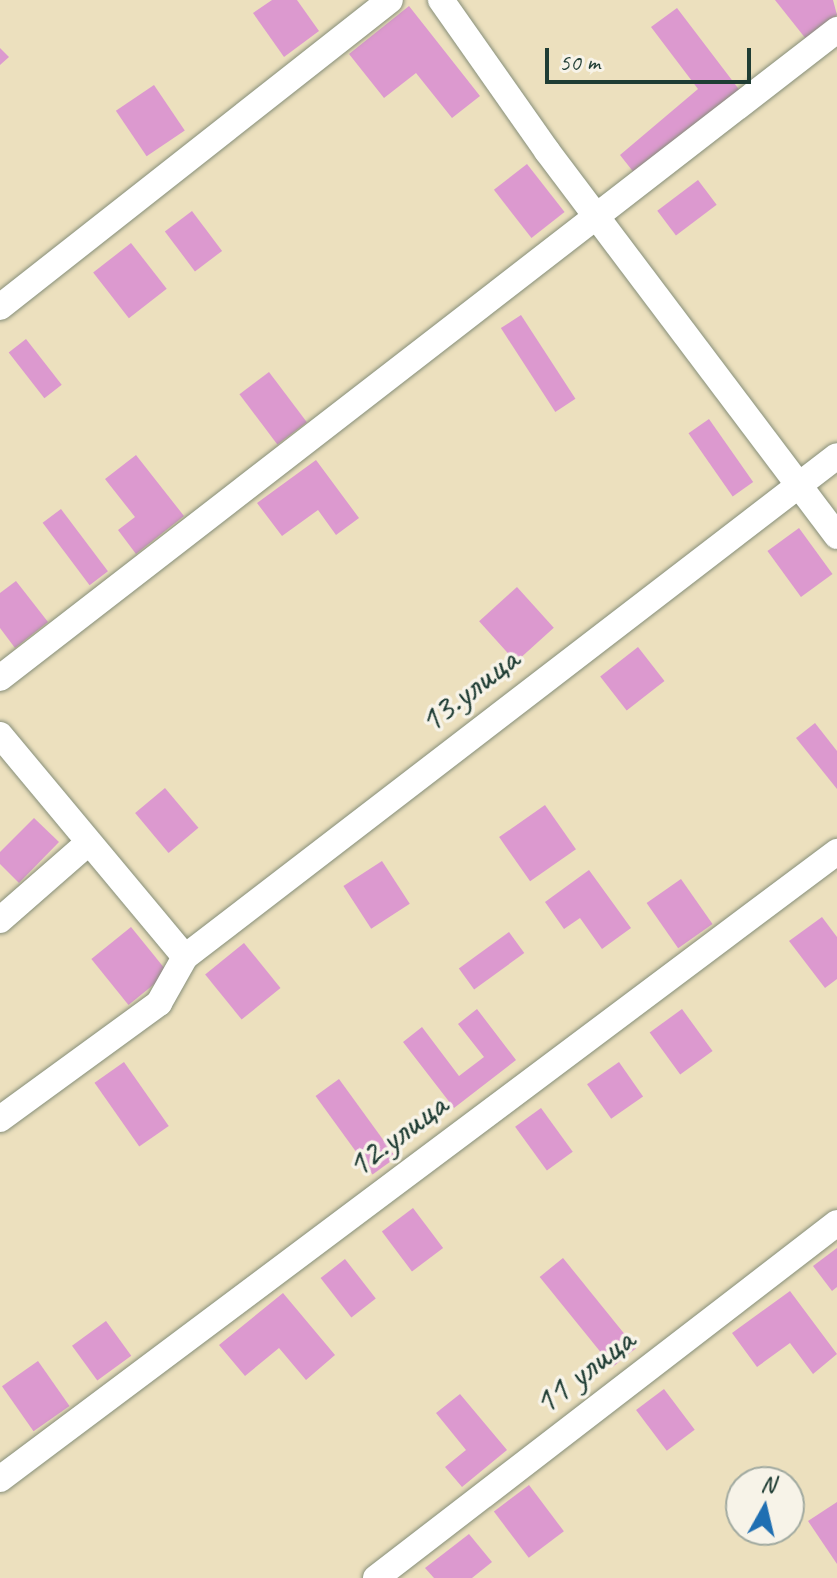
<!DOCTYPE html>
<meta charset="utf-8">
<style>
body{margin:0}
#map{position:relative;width:837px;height:1578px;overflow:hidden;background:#ece0be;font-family:Caveat,sans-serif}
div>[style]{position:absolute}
.building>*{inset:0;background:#dc99cf;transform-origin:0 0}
.roads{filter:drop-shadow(0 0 2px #868e79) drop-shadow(0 0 2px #868e79)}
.street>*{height:26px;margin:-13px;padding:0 13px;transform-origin:13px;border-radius:13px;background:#fff}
span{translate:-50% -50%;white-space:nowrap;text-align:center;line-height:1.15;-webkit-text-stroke:7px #f7f3e8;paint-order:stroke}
.street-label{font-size:38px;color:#1f3d34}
.north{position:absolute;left:725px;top:1466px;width:80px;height:80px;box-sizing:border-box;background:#f7f3e8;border:2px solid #a1aaa0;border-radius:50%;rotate:8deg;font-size:22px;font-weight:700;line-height:32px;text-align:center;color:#1f3d34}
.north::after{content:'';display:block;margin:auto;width:28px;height:36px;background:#1f6fb2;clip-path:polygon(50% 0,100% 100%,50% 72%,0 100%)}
.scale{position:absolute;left:545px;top:48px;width:206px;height:36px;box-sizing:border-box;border:4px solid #1f3d34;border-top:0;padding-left:10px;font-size:24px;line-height:28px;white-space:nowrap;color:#1f3d34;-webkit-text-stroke:6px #f7f3e8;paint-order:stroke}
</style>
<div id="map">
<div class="building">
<i style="clip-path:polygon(272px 0,297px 0,319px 31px,284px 57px,253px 13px)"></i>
<i style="clip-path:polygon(775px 0,833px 0,837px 15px,806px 39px)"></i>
<i style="clip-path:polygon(409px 6px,480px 96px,452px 118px,416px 73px,384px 98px,349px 54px)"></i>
<i style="clip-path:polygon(677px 8px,741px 92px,635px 174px,620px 155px,698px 89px,651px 27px)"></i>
<i style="clip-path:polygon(0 48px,9px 57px,0 65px)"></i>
<i style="left:154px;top:85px;width:55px;height:46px;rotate:56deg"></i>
<i style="left:527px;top:164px;width:61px;height:42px;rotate:52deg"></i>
<i style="left:698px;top:180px;width:31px;height:51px;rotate:53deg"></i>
<i style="left:192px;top:211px;width:50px;height:34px;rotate:53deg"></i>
<i style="left:131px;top:243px;width:58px;height:48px;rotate:52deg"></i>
<i style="left:521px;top:315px;width:100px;height:24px;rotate:57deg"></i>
<i style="left:26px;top:339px;width:58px;height:22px;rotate:52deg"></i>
<i style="left:269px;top:372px;width:63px;height:37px;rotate:53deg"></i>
<i style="left:709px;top:419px;width:77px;height:25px;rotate:55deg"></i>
<i style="clip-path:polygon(136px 455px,184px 516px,136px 554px,118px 530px,135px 517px,105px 479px)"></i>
<i style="clip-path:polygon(316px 460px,359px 518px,336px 535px,318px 510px,282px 536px,257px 503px)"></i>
<i style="left:61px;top:509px;width:78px;height:23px;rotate:53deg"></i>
<i style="left:799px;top:528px;width:57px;height:39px;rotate:54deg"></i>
<i style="clip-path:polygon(16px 581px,48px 622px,15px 648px,0 628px,0 593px)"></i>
<i style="left:517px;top:587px;width:55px;height:51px;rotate:48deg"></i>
<i style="left:638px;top:647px;width:43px;height:48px;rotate:52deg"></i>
<i style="clip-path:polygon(815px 723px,837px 751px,837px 789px,796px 738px)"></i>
<i style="left:165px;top:788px;width:52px;height:39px;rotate:50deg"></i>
<i style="left:545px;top:805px;width:54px;height:56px;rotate:55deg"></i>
<i style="clip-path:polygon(34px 818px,59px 842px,19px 883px,0 864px,0 852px)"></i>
<i style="left:382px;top:861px;width:51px;height:46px;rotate:57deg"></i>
<i style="clip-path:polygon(589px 870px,631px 928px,602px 949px,580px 918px,564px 929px,545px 902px)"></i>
<i style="left:681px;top:879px;width:55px;height:42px;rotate:55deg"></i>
<i style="clip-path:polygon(822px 917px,837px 937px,837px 979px,825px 988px,789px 941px)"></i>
<i style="left:131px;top:927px;width:59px;height:51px;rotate:51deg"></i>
<i style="left:509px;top:932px;width:26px;height:62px;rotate:54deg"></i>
<i style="left:244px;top:943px;width:58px;height:50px;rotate:51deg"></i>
<i style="clip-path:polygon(477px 1009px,516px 1060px,454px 1108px,403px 1042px,422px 1027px,459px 1076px,484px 1057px,458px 1024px)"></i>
<i style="left:682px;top:1009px;width:52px;height:40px;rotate:54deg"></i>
<i style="left:124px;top:1062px;width:78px;height:36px;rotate:55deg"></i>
<i style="left:619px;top:1062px;width:42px;height:39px;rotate:55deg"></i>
<i style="left:339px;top:1079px;width:97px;height:29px;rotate:54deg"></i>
<i style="left:541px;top:1108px;width:54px;height:32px;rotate:54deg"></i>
<i style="left:413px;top:1208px;width:50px;height:39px;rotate:53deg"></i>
<i style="clip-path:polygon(837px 1248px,837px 1287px,832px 1291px,813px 1266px)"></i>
<i style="left:563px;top:1258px;width:116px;height:30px;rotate:51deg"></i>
<i style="left:345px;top:1259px;width:50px;height:31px;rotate:52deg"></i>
<i style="clip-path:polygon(790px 1291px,837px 1354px,813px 1374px,790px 1343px,757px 1367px,732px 1333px)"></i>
<i style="clip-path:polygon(283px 1293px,335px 1355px,306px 1380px,279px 1348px,245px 1376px,219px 1345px)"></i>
<i style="left:106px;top:1321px;width:43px;height:42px;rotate:54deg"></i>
<i style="left:38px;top:1361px;width:55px;height:44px;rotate:55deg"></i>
<i style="left:664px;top:1389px;width:51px;height:35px;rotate:53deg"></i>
<i style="clip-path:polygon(460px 1394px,507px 1450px,462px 1487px,445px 1467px,466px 1450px,436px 1413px)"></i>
<i style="left:529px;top:1485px;width:58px;height:44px;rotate:53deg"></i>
<i style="clip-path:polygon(837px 1502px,837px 1564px,808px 1521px)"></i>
<i style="clip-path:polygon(469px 1534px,492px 1562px,472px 1578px,434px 1578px,425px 1568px)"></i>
</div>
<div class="roads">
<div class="street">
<i style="left:441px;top:0;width:184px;rotate:54.9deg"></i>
<i style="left:547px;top:151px;width:482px;rotate:53deg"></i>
<i style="left:0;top:307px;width:496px;rotate:-38.2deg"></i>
<i style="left:0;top:678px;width:1059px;rotate:-37.75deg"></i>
<i style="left:0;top:735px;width:289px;rotate:50.2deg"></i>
<i style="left:0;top:920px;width:117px;rotate:-41.2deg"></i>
<i style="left:0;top:1119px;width:197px;rotate:-36.1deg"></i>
<i style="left:159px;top:1003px;width:53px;rotate:-60.5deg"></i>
<i style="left:185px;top:957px;width:822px;rotate:-37.54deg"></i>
<i style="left:0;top:1479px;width:1046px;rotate:-36.84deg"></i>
<i style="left:376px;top:1578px;width:582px;rotate:-37.6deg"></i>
</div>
</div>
<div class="street-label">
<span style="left:468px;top:690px;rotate:-38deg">13.улица</span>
<span style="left:396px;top:1135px;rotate:-37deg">12.улица</span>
<span style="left:583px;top:1371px;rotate:-38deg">11 улица</span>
</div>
<div class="north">N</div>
<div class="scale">50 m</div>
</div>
